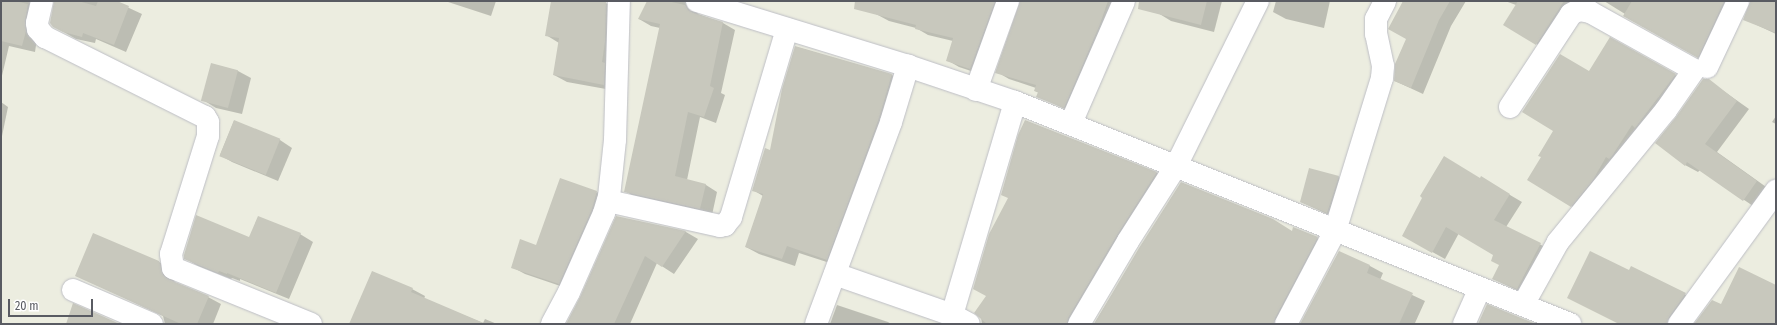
<!DOCTYPE html>
<style>
body{margin:0}
#map{position:relative;width:1777px;height:325px;overflow:hidden;background:#ecede0;font-family:"Fira Sans Condensed",sans-serif}
div>[style]{position:absolute}
.shadow>*{inset:0;background:#0003}
.building>*{inset:0;background:#c8c8bd;transform-origin:0 0}
.roads{filter:drop-shadow(0 0 1px #bdbec5) drop-shadow(0 0 1px #bdbec5)}
.street>*{height:22px;margin:-11px;padding:0 11px;transform-origin:11px;border-radius:11px;background:#fff}
.secondary>*{height:22px;margin:-11px;padding:0 11px;transform-origin:11px;border-radius:11px;background:#fff}
span{translate:-50% -50%;white-space:nowrap;text-align:center;line-height:1.15;-webkit-text-stroke:3px #fff;paint-order:stroke}
.frame{position:absolute;inset:0;border:2px solid #595b62;pointer-events:none}
.scale{position:absolute;left:8px;top:299px;width:85px;height:18px;box-sizing:border-box;border:2px solid #595b62;border-top:0;padding-left:5px;font-size:12px;line-height:14px;white-space:nowrap;color:#595b62;-webkit-text-stroke:3px #fff;paint-order:stroke}
</style>
<div id="map">
<div class="shadow">
<i style="clip-path:polygon(1px 1px,45px 1px,42px 6px,35px 52px,9px 46px,1px 80px)"></i>
<i style="clip-path:polygon(55px 1px,114px 1px,142px 14px,126px 52px,96px 39px,95px 43px,76px 39px,53px 26px)"></i>
<i style="clip-path:polygon(445px 1px,496px 1px,491px 16px)"></i>
<i style="clip-path:polygon(552px 1px,601px 1px,619px 9px,617px 91px,567px 82px,554px 75px,559px 43px,546px 35px)"></i>
<i style="clip-path:polygon(648px 1px,699px 1px,697px 12px,698px 14px,723px 23px,735px 30px,721px 93px,725px 95px,716px 123px,700px 117px,687px 180px,706px 185px,717px 192px,712px 215px,637px 198px,625px 191px,660px 28px,651px 26px,639px 19px)"></i>
<i style="clip-path:polygon(880px 1px,1010px 1px,983px 75px,959px 67px,947px 60px,953px 41px,928px 35px,916px 28px,889px 21px,876px 14px)"></i>
<i style="clip-path:polygon(1021px 1px,1127px 1px,1076px 114px,1037px 96px,1039px 93px,1035px 91px,1036px 88px,1009px 79px,997px 72px)"></i>
<i style="clip-path:polygon(1161px 1px,1222px 1px,1214px 32px,1171px 21px,1158px 13px)"></i>
<i style="clip-path:polygon(1276px 1px,1330px 1px,1324px 28px,1286px 19px,1273px 12px)"></i>
<i style="clip-path:polygon(1423px 1px,1466px 1px,1451px 26px,1423px 94px,1395px 81px)"></i>
<i style="clip-path:polygon(1505px 1px,1580px 1px,1548px 51px,1537px 44px,1516px 5px)"></i>
<i style="clip-path:polygon(1604px 1px,1740px 1px,1710px 64px,1624px 16px,1625px 14px)"></i>
<i style="clip-path:polygon(1751px 1px,1776px 1px,1776px 34px,1744px 19px)"></i>
<i style="clip-path:polygon(1610px 39px,1688px 82px,1584px 213px,1571px 206px,1590px 72px)"></i>
<i style="clip-path:polygon(796px 47px,892px 75px,905px 83px,839px 266px,799px 253px,795px 266px,759px 254px,746px 247px,763px 196px,753px 190px,771px 151px)"></i>
<i style="clip-path:polygon(212px 64px,238px 71px,251px 78px,242px 114px,216px 108px,203px 100px)"></i>
<i style="clip-path:polygon(1708px 80px,1749px 109px,1717px 152px,1769px 189px,1756px 208px,1700px 170px,1698px 172px,1685px 165px)"></i>
<i style="clip-path:polygon(1px 102px,8px 107px,1px 141px)"></i>
<i style="clip-path:polygon(1776px 116px,1776px 124px,1772px 122px)"></i>
<i style="clip-path:polygon(234px 121px,280px 140px,292px 148px,278px 181px,232px 162px,220px 155px)"></i>
<i style="clip-path:polygon(1026px 121px,1157px 173px,1169px 180px,1081px 324px,982px 324px,981px 317px,987px 296px)"></i>
<i style="clip-path:polygon(1338px 177px,1351px 184px,1340px 220px,1301px 202px)"></i>
<i style="clip-path:polygon(1481px 178px,1522px 202px,1506px 227px,1553px 251px,1530px 296px,1493px 279px,1500px 265px,1495px 255px,1459px 233px,1445px 259px,1416px 243px)"></i>
<i style="clip-path:polygon(1181px 183px,1293px 232px,1317px 238px,1330px 245px,1288px 324px,1094px 324px)"></i>
<i style="clip-path:polygon(597px 192px,609px 199px,572px 290px,525px 274px,512px 267px)"></i>
<i style="clip-path:polygon(617px 217px,686px 232px,698px 239px,674px 274px,657px 263px,630px 324px,567px 324px,581px 298px)"></i>
<i style="clip-path:polygon(300px 234px,313px 242px,289px 299px,240px 279px,240px 281px,232px 278px,231px 279px,198px 266px,185px 258px,250px 238px)"></i>
<i style="clip-path:polygon(1339px 252px,1370px 266px,1383px 273px,1380px 280px,1425px 301px,1415px 323px,1417px 324px,1301px 324px)"></i>
<i style="clip-path:polygon(159px 262px,172px 269px,175px 284px,208px 297px,221px 304px,213px 324px,165px 324px,163px 316px,76px 275px)"></i>
<i style="clip-path:polygon(1631px 267px,1698px 301px,1683px 324px,1620px 324px)"></i>
<i style="clip-path:polygon(412px 289px,425px 296px,424px 299px,483px 323px,485px 319px,497px 324px,350px 324px)"></i>
<i style="clip-path:polygon(837px 305px,888px 322px,891px 324px,830px 324px)"></i>
</div>
<div class="building">
<i style="clip-path:polygon(1px 1px,15px 1px,28px 4px,25px 21px,26px 31px,22px 46px,1px 41px)"></i>
<i style="clip-path:polygon(54px 1px,78px 1px,96px 6px,98px 1px,117px 1px,129px 6px,114px 45px,83px 33px,82px 37px,63px 32px,53px 27px,50px 23px)"></i>
<i style="clip-path:polygon(551px 1px,606px 1px,605px 42px,602px 62px,605px 63px,604px 85px,553px 75px,559px 38px,545px 36px)"></i>
<i style="clip-path:polygon(647px 1px,667px 1px,685px 5px,688px 10px,693px 13px,723px 22px,710px 86px,714px 88px,704px 117px,688px 112px,675px 176px,706px 184px,700px 209px,624px 192px,660px 24px,638px 19px)"></i>
<i style="clip-path:polygon(855px 1px,995px 1px,970px 69px,946px 61px,953px 38px,915px 29px,916px 25px,854px 9px)"></i>
<i style="clip-path:polygon(1020px 1px,1108px 1px,1100px 24px,1064px 108px,1036px 97px,1038px 92px,1034px 91px,1036px 85px,995px 73px)"></i>
<i style="clip-path:polygon(1139px 1px,1207px 1px,1201px 25px,1138px 9px)"></i>
<i style="clip-path:polygon(1403px 1px,1450px 1px,1439px 20px,1411px 88px,1394px 81px,1395px 64px,1406px 39px,1388px 29px)"></i>
<i style="clip-path:polygon(1518px 1px,1564px 1px,1536px 45px,1503px 25px)"></i>
<i style="clip-path:polygon(1632px 1px,1724px 1px,1698px 58px,1623px 16px)"></i>
<i style="clip-path:polygon(1750px 1px,1776px 1px,1776px 33px,1743px 20px)"></i>
<i style="clip-path:polygon(1610px 37px,1676px 74px,1635px 128px,1632px 125px,1612px 156px,1609px 159px,1606px 157px,1593px 180px,1571px 207px,1527px 180px,1541px 157px,1538px 156px,1553px 131px,1522px 112px,1560px 54px,1589px 71px)"></i>
<i style="clip-path:polygon(795px 46px,892px 74px,879px 118px,827px 260px,787px 246px,782px 259px,745px 247px,763px 194px,752px 191px,765px 148px,770px 150px,782px 89px)"></i>
<i style="left:211px;top:63px;width:28px;height:39px;rotate:15deg"></i>
<i style="clip-path:polygon(1703px 79px,1709px 79px,1737px 101px,1705px 144px,1757px 181px,1743px 201px,1687px 162px,1685px 166px,1655px 143px,1676px 117px)"></i>
<i style="left:234px;top:120px;width:50px;height:39px;rotate:22deg"></i>
<i style="clip-path:polygon(1025px 120px,1157px 172px,1117px 235px,1068px 318px,1067px 324px,987px 324px,974px 313px,986px 296px,973px 289px,989px 234px,1008px 198px,1001px 195px,1018px 135px)"></i>
<i style="clip-path:polygon(1444px 156px,1480px 178px,1481px 176px,1510px 194px,1494px 220px,1541px 243px,1517px 289px,1492px 279px,1499px 265px,1491px 261px,1493px 255px,1446px 227px,1432px 253px,1402px 236px,1422px 198px,1420px 196px)"></i>
<i style="clip-path:polygon(1309px 168px,1339px 176px,1327px 213px,1300px 202px)"></i>
<i style="clip-path:polygon(560px 178px,597px 191px,592px 209px,559px 284px,511px 268px,520px 239px,536px 245px)"></i>
<i style="clip-path:polygon(1181px 182px,1273px 219px,1292px 231px,1293px 227px,1318px 237px,1275px 318px,1274px 324px,1094px 324px,1139px 248px)"></i>
<i style="clip-path:polygon(196px 215px,249px 237px,258px 216px,301px 233px,276px 293px,227px 273px,227px 274px,219px 271px,218px 273px,184px 259px,184px 255px)"></i>
<i style="clip-path:polygon(616px 216px,686px 231px,662px 267px,645px 256px,614px 324px,566px 324px,580px 297px)"></i>
<i style="clip-path:polygon(93px 233px,159px 261px,163px 275px,168px 279px,209px 296px,197px 324px,181px 324px,75px 276px)"></i>
<i style="clip-path:polygon(1339px 251px,1370px 265px,1367px 273px,1413px 293px,1399px 324px,1300px 324px)"></i>
<i style="clip-path:polygon(1590px 251px,1629px 270px,1631px 266px,1686px 293px,1669px 317px,1667px 324px,1619px 324px,1567px 298px)"></i>
<i style="clip-path:polygon(1739px 267px,1776px 285px,1776px 324px,1694px 324px,1712px 300px,1721px 304px)"></i>
<i style="clip-path:polygon(372px 271px,413px 288px,411px 292px,486px 324px,349px 324px)"></i>
<i style="clip-path:polygon(73px 303px,120px 324px,66px 324px)"></i>
<i style="clip-path:polygon(1487px 304px,1536px 324px,1478px 324px)"></i>
</div>
<div class="roads">
<div class="street">
<i style="left:42px;top:1px;width:23px;rotate:103deg"></i>
<i style="left:37px;top:23px;width:6px;rotate:81deg"></i>
<i style="left:38px;top:29px;width:11px;rotate:49deg"></i>
<i style="left:45px;top:37px;width:179px;rotate:26.6deg"></i>
<i style="left:205px;top:117px;width:6px;rotate:59deg"></i>
<i style="left:208px;top:122px;width:14px;rotate:90deg"></i>
<i style="left:208px;top:136px;width:124px;rotate:107.4deg"></i>
<i style="left:171px;top:254px;width:14px;rotate:82deg"></i>
<i style="left:173px;top:268px;width:149px;rotate:22.1deg"></i>
<i style="left:1707px;top:67px;width:73px;rotate:-64.8deg"></i>
<i style="left:976px;top:90px;width:95px;rotate:-70.2deg"></i>
<i style="left:1510px;top:107px;width:111px;rotate:-56.7deg"></i>
<i style="left:1571px;top:14px;width:9px;rotate:-27deg"></i>
<i style="left:1579px;top:10px;width:11px;rotate:10deg"></i>
<i style="left:1590px;top:12px;width:119px;rotate:29.1deg"></i>
<i style="left:1694px;top:70px;width:49px;rotate:125deg"></i>
<i style="left:1666px;top:110px;width:171px;rotate:129.3deg"></i>
<i style="left:1558px;top:242px;width:72px;rotate:119.1deg"></i>
<i style="left:1071px;top:123px;width:133px;rotate:-66.5deg"></i>
<i style="left:608px;top:201px;width:115px;rotate:12.6deg"></i>
<i style="left:720px;top:226px;width:5px;rotate:-11deg"></i>
<i style="left:725px;top:225px;width:10px;rotate:-53deg"></i>
<i style="left:731px;top:217px;width:196px;rotate:-73.4deg"></i>
<i style="left:835px;top:274px;width:124px;rotate:19.3deg"></i>
<i style="left:952px;top:315px;width:19px;rotate:28deg"></i>
<i style="left:73px;top:290px;width:86px;rotate:23.3deg"></i>
<i style="left:952px;top:315px;width:222px;rotate:-73.5deg"></i>
<i style="left:552px;top:324px;width:36px;rotate:-62deg"></i>
<i style="left:569px;top:292px;width:86px;rotate:-66.1deg"></i>
<i style="left:604px;top:213px;width:17px;rotate:-73deg"></i>
<i style="left:609px;top:197px;width:57px;rotate:-84deg"></i>
<i style="left:615px;top:140px;width:139px;rotate:-88.4deg"></i>
<i style="left:816px;top:324px;width:215px;rotate:-69.6deg"></i>
<i style="left:891px;top:122px;width:59px;rotate:-73.1deg"></i>
<i style="left:1079px;top:324px;width:96px;rotate:-59.4deg"></i>
<i style="left:1128px;top:241px;width:89px;rotate:-57.4deg"></i>
<i style="left:1176px;top:166px;width:184px;rotate:-63.6deg"></i>
<i style="left:1286px;top:324px;width:105px;rotate:-62.2deg"></i>
<i style="left:1335px;top:231px;width:160px;rotate:-72.9deg"></i>
<i style="left:1382px;top:78px;width:12px;rotate:-85deg"></i>
<i style="left:1383px;top:66px;width:33px;rotate:-102deg"></i>
<i style="left:1376px;top:34px;width:15px;rotate:-90deg"></i>
<i style="left:1376px;top:19px;width:20px;rotate:-63deg"></i>
<i style="left:1464px;top:324px;width:39px;rotate:-66deg"></i>
<i style="left:1679px;top:324px;width:165px;rotate:-53.9deg"></i>
</div>
<div class="secondary">
<i style="left:697px;top:1px;width:221px;rotate:17.1deg"></i>
<i style="left:908px;top:66px;width:113px;rotate:18.6deg"></i>
<i style="left:1015px;top:102px;width:598px;rotate:21.8deg"></i>
</div>
</div>
<div class="frame"></div>
<div class="scale">20 m</div>
</div>
